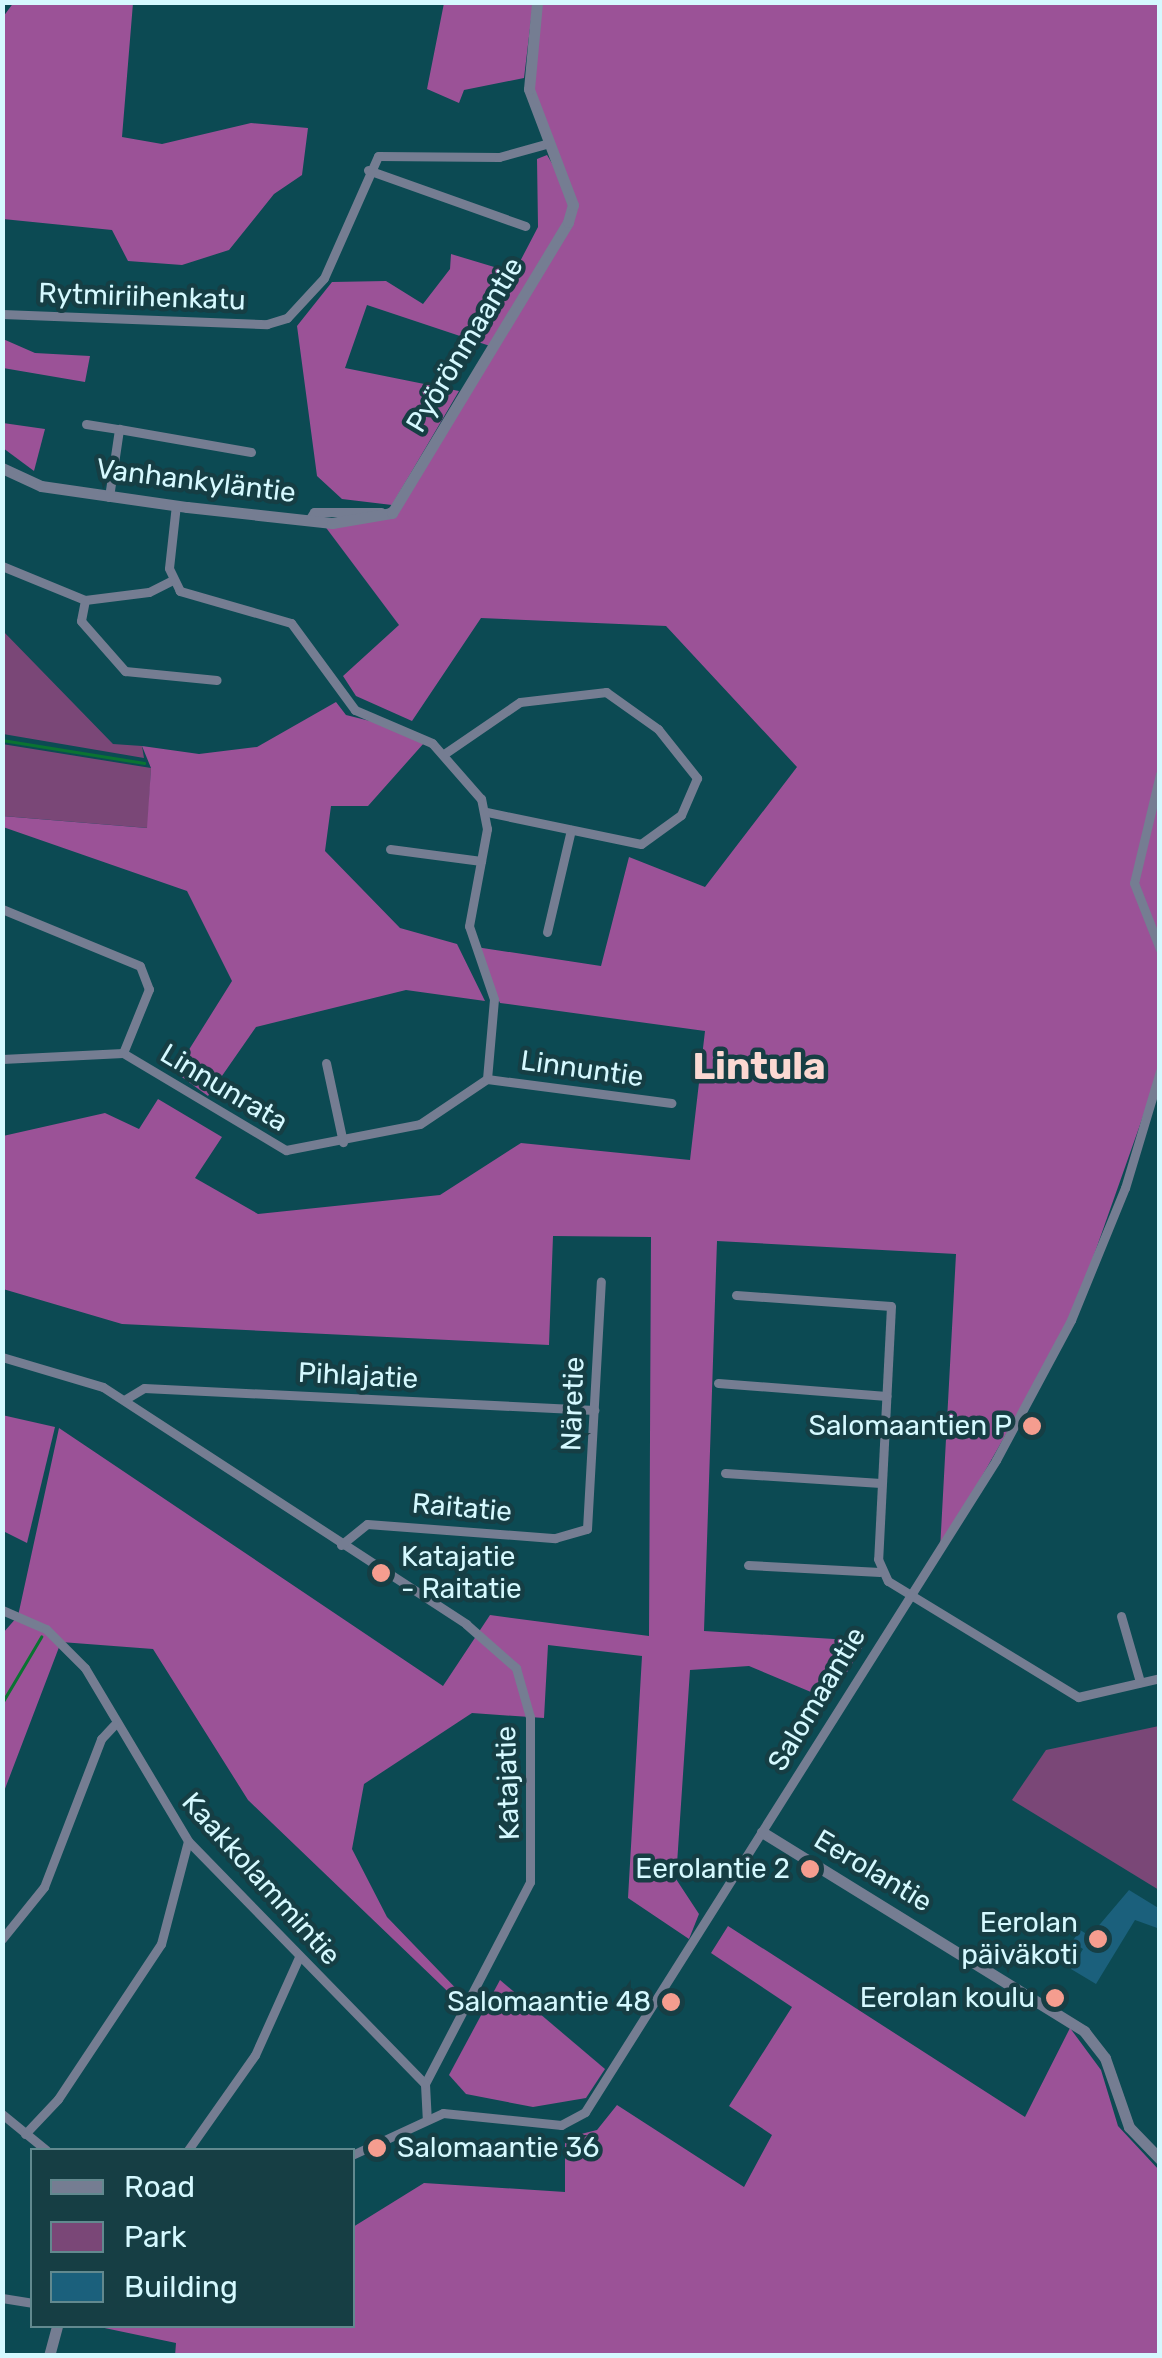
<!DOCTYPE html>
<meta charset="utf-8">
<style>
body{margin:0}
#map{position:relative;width:1162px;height:2358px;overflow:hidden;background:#0c4a53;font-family:Rubik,sans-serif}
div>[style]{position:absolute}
.green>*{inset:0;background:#7a4777}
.forest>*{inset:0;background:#9b5297}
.stream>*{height:2.5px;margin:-1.25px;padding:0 1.25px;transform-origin:1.25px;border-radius:1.25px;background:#0a7332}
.building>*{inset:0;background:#1b607c}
.minor>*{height:9px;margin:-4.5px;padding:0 4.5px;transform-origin:4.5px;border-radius:4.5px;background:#757d92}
.tertiary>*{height:11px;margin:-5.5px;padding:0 5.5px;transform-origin:5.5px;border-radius:5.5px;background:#757d92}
.dots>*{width:28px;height:28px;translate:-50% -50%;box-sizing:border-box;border:5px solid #163e44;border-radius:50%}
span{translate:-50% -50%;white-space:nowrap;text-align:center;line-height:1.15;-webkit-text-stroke:9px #163e44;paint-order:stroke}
.street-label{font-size:28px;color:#d5f9ff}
.poi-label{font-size:28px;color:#d5f9ff}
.right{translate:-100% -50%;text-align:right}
.left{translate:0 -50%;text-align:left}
.district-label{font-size:38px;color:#fbd8d2;font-weight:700}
.frame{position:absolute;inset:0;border:5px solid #d5f9ff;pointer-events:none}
.legend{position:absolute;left:30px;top:2148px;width:325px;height:180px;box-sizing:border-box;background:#163e44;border:2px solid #62898f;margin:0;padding:12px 18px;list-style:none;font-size:30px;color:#d5f9ff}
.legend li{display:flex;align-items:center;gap:20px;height:50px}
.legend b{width:50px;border:2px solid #62898f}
</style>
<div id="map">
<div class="green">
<i style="clip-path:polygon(2px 630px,113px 744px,142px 746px,144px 758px,3px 734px)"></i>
<i style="clip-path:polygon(2px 744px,151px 768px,148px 828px,3px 816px)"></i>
<i style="clip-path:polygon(1159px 1726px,1159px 1890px,1012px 1800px,1046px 1750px)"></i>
</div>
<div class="forest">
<i style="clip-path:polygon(14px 2px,133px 3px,122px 137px,162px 144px,251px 123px,308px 128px,302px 175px,274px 194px,229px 250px,182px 265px,128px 261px,112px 230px,3px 219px,3px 17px)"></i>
<i style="clip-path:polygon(444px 3px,533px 3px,524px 78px,464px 90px,459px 103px,427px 89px)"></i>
<i style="clip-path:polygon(537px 3px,1159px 3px,1159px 1071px,1071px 1320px,940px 1550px,956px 1254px,717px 1241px,704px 1631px,866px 1641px,830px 1700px,749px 1666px,690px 1670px,676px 1879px,699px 1914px,689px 1939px,628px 1898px,642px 1656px,548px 1645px,544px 1718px,472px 1713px,364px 1784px,352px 1849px,387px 1917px,470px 2003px,466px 2009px,248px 1800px,153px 1649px,61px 1642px,3px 1794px,3px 1633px,18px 1616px,59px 1428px,443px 1686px,490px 1615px,649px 1636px,651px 1237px,553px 1236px,549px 1345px,122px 1324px,3px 1289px,3px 1136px,105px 1113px,139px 1129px,158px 1099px,222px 1137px,195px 1178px,258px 1214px,440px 1195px,521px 1143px,690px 1160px,705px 1031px,500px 1003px,476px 947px,601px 966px,629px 857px,705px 887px,797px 767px,666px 626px,481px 618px,412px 721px,356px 696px,343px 676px,399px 625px,321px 521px,368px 521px,408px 496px,444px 420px,494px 354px,554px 238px,493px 347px,367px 305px,345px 368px,459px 391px,392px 505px,342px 499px,317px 476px,297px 326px,332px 282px,386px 281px,423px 304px,450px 269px,451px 254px,514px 273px,538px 227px,537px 159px,547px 155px,562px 180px,533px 112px,529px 59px)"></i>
<i style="clip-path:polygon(3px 339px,35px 353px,90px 356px,85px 382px,3px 368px)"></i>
<i style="clip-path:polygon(3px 423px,45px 429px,34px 471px,3px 448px)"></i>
<i style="clip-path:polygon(336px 702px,346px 715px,406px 730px,424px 743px,368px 806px,331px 806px,325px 851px,400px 928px,457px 944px,485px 1001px,406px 990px,256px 1027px,208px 1096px,175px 1072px,232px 981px,187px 891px,3px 827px,2px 816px,147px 828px,151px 768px,142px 746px,199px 754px,257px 747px)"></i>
<i style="clip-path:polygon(2px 1415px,55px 1427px,27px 1543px,3px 1531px)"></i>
<i style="clip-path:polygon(728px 1926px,1025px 2117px,1070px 2028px,1101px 2070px,1118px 2126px,1159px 2170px,1159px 2355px,175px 2356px,176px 2343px,95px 2326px,352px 2326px,353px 2227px,424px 2183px,565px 2192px,565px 2138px,597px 2130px,617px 2105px,744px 2187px,772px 2135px,729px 2106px,792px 2007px,711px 1953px)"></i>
<i style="clip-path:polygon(500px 1980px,605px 2069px,586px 2098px,533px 2107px,466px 2094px,449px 2075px)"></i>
</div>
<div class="stream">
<i style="left:2px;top:740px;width:144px;rotate:9.2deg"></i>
<i style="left:2px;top:1703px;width:77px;rotate:-59.4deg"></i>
</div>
<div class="building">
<i style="clip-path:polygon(1129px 1890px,1160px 1909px,1160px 1929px,1135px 1920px,1096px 1984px,1071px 1969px,1083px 1949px,1072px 1942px,1080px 1930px,1090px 1936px)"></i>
</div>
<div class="minor">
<i style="left:368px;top:170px;width:167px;rotate:19.6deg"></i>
<i style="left:2px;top:314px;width:265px;rotate:2.2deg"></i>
<i style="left:267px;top:324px;width:21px;rotate:-17deg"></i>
<i style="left:287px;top:318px;width:54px;rotate:-47.2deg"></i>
<i style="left:324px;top:278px;width:133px;rotate:-66.1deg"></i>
<i style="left:378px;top:156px;width:121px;rotate:0.5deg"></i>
<i style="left:499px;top:157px;width:49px;rotate:-15.5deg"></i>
<i style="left:86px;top:424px;width:33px;rotate:9deg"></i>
<i style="left:109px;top:497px;width:69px;rotate:-81.6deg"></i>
<i style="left:119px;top:429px;width:134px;rotate:9.9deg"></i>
<i style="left:309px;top:520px;width:9px;rotate:-58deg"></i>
<i style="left:314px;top:512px;width:67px"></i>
<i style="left:2px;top:566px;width:90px;rotate:22.3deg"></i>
<i style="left:85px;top:600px;width:64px;rotate:-7.1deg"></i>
<i style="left:149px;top:592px;width:25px;rotate:-27deg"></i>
<i style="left:85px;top:600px;width:21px;rotate:101deg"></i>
<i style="left:81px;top:621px;width:67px;rotate:48.7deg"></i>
<i style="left:125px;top:671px;width:92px;rotate:5.6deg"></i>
<i style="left:444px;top:754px;width:92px;rotate:-34.4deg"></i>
<i style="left:520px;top:702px;width:87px;rotate:-6.6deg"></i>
<i style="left:606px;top:692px;width:64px;rotate:35.4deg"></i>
<i style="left:658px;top:729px;width:63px;rotate:51.5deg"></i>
<i style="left:697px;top:778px;width:40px;rotate:113.4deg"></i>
<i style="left:681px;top:815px;width:49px;rotate:144.1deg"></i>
<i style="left:641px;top:844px;width:158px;rotate:-168.3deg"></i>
<i style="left:1160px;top:774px;width:112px;rotate:103.4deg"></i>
<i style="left:1134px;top:883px;width:71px;rotate:68.5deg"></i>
<i style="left:390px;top:849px;width:92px;rotate:7.5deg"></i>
<i style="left:2px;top:909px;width:149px;rotate:22.4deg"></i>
<i style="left:140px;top:966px;width:25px;rotate:69deg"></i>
<i style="left:149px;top:989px;width:69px;rotate:112.1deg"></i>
<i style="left:547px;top:932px;width:105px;rotate:-76.8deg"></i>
<i style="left:2px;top:1059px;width:121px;rotate:-2.8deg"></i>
<i style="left:123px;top:1053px;width:190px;rotate:30.8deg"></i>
<i style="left:286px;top:1150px;width:136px;rotate:-11deg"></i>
<i style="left:420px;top:1124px;width:81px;rotate:-33.9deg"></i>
<i style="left:487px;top:1079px;width:80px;rotate:-85deg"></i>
<i style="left:494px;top:999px;width:77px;rotate:-108.9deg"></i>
<i style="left:469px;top:926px;width:99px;rotate:-79.5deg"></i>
<i style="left:487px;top:829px;width:31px;rotate:-101deg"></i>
<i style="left:481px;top:799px;width:74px;rotate:-131.2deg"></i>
<i style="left:432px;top:743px;width:84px;rotate:-156.8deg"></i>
<i style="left:355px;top:710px;width:108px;rotate:-126.3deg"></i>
<i style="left:291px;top:623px;width:116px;rotate:-163.9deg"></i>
<i style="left:180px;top:591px;width:25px;rotate:-116deg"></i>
<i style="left:169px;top:568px;width:63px;rotate:-83.7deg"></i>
<i style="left:326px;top:1063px;width:81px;rotate:77.9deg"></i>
<i style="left:487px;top:1079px;width:186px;rotate:7.4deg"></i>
<i style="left:736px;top:1295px;width:155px;rotate:4.1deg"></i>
<i style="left:891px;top:1306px;width:253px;rotate:92.9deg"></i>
<i style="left:878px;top:1559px;width:24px;rotate:66deg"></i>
<i style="left:888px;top:1581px;width:223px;rotate:31.4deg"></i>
<i style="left:1078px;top:1697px;width:84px;rotate:-13deg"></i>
<i style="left:2px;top:1357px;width:105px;rotate:16.5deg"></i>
<i style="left:103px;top:1387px;width:434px;rotate:33.1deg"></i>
<i style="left:466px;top:1624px;width:67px;rotate:41.3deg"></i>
<i style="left:516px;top:1668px;width:51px;rotate:74.1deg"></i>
<i style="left:530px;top:1717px;width:165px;rotate:90deg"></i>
<i style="left:530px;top:1882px;width:228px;rotate:117.5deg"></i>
<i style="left:425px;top:2084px;width:33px;rotate:87deg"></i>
<i style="left:718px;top:1383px;width:169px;rotate:4.4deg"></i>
<i style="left:124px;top:1400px;width:23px;rotate:-31deg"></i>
<i style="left:144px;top:1388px;width:451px;rotate:2.8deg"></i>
<i style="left:725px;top:1473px;width:156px;rotate:3.7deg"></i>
<i style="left:341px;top:1545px;width:33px;rotate:-39deg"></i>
<i style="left:367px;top:1524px;width:189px;rotate:4.3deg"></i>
<i style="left:555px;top:1538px;width:33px;rotate:-16deg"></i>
<i style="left:587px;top:1529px;width:248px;rotate:-86.8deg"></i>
<i style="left:748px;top:1565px;width:132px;rotate:3deg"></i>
<i style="left:2px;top:1610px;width:48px;rotate:23.4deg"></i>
<i style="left:46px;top:1629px;width:55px;rotate:45deg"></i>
<i style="left:85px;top:1668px;width:201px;rotate:59.2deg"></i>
<i style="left:188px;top:1841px;width:339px;rotate:45.7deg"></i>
<i style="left:1121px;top:1616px;width:69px;rotate:73.9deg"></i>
<i style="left:2px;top:1939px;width:67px;rotate:-51.1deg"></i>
<i style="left:44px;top:1887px;width:159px;rotate:-68.9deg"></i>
<i style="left:101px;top:1739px;width:19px;rotate:-47deg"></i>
<i style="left:2px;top:2114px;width:57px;rotate:39.3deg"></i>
<i style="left:25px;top:2134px;width:48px;rotate:-46.7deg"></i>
<i style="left:58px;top:2099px;width:186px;rotate:-56.4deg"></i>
<i style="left:161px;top:1944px;width:106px;rotate:-75.3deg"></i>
<i style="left:188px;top:2150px;width:116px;rotate:-54.8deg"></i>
<i style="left:255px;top:2055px;width:107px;rotate:-65.8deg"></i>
<i style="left:352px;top:2155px;width:100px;rotate:-24.8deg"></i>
<i style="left:443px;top:2113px;width:119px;rotate:5.8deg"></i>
<i style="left:561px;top:2125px;width:27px;rotate:-28deg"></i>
<i style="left:585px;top:2112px;width:771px;rotate:-57.77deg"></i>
<i style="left:996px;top:1460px;width:159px;rotate:-61.8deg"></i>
<i style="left:1071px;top:1320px;width:143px;rotate:-67.8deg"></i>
<i style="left:1125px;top:1188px;width:122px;rotate:-73.3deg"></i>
<i style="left:2px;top:2298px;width:30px;rotate:9deg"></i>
</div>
<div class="tertiary">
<i style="left:2px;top:468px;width:43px;rotate:24.8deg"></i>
<i style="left:41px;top:486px;width:148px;rotate:8.2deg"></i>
<i style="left:187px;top:507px;width:146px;rotate:6.3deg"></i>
<i style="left:332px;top:523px;width:61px;rotate:-9.5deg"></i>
<i style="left:392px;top:513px;width:340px;rotate:-58.8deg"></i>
<i style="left:568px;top:222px;width:18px;rotate:-74deg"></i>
<i style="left:573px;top:205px;width:124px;rotate:-110.8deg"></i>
<i style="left:529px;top:89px;width:87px;rotate:-84.7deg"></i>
<i style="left:762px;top:1832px;width:379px;rotate:31.7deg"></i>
<i style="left:1084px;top:2031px;width:34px;rotate:52deg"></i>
<i style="left:1105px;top:2058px;width:73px;rotate:70.8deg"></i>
<i style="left:1129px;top:2127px;width:45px;rotate:45.9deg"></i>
<i style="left:49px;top:2356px;width:31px;rotate:-75deg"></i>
</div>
<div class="dots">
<i style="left:1032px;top:1426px;background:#f59d8f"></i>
<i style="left:381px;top:1573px;background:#f59d8f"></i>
<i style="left:810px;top:1869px;background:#f59d8f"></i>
<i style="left:1098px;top:1939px;background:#f59d8f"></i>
<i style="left:1055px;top:1998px;background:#f59d8f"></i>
<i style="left:671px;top:2002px;background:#f59d8f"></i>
<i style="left:377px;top:2148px;background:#f59d8f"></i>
</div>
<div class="street-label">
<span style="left:142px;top:297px;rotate:2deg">Rytmiriihenkatu</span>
<span style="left:465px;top:345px;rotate:-59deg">Pyörönmaantie</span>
<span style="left:196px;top:481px;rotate:7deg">Vanhankyläntie</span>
<span style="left:582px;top:1069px;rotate:8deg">Linnuntie</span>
<span style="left:224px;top:1088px;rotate:31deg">Linnunrata</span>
<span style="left:358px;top:1376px;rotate:3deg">Pihlajatie</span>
<span style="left:573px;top:1404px;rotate:-88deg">Näretie</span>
<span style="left:462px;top:1508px;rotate:5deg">Raitatie</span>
<span style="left:817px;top:1699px;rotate:-59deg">Salomaantie</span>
<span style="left:508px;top:1783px;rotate:-92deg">Katajatie</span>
<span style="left:873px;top:1871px;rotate:31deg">Eerolantie</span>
<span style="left:261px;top:1879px;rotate:48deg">Kaakkolammintie</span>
</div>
<div class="poi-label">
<span class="right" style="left:1012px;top:1426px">Salomaantien P</span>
<span class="left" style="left:401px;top:1573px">Katajatie<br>- Raitatie</span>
<span class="right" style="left:790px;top:1869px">Eerolantie 2</span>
<span class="right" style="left:1078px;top:1939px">Eerolan<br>päiväkoti</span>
<span class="right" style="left:1035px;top:1998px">Eerolan koulu</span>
<span class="right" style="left:651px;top:2002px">Salomaantie 48</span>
<span class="left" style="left:397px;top:2148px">Salomaantie 36</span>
</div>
<div class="district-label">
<span style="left:759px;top:1067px">Lintula</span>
</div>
<div class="frame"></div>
<ul class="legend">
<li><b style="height:12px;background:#757d92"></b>Road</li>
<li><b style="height:28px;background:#7a4777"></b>Park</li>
<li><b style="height:28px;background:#1b607c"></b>Building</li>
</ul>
</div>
